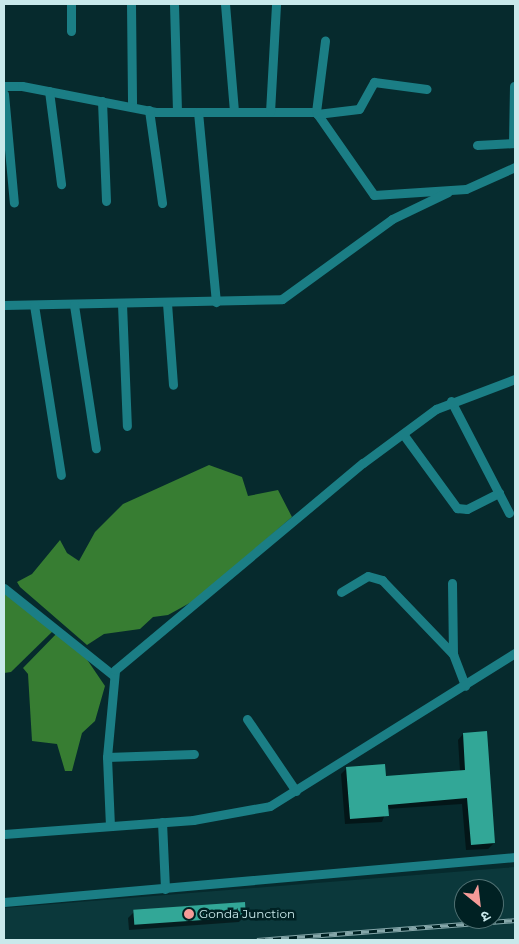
<!DOCTYPE html>
<meta charset="utf-8">
<style>
body{margin:0}
#map{position:relative;width:519px;height:944px;overflow:hidden;background:#062a2d;font-family:Montserrat,"Noto Sans Devanagari",sans-serif}
div>[style]{position:absolute}
.built>*{inset:0;background:#0b383b}
.water>*{inset:0;background:#377d32}
.shadow>*{inset:0;background:#0007}
.building>*{inset:0;background:#32a797;transform-origin:0 0}
.minor>*{height:9px;margin:-4.5px;padding:0 4.5px;transform-origin:4.5px;border-radius:4.5px;background:#1b7e85}
.rail>*{height:4.5px;margin-top:-2.25px;transform-origin:0;background:repeating-linear-gradient(90deg,#002123 0 8px,#85a6a9 0 16px);box-sizing:border-box;border-block:1px solid #85a6a9}
.dots>*{width:14px;height:14px;translate:-50% -50%;box-sizing:border-box;border:2px solid #002123;border-radius:50%}
span{translate:-50% -50%;white-space:nowrap;text-align:center;line-height:1.15;-webkit-text-stroke:5px #002123;paint-order:stroke}
.poi-label{font-size:12px;color:#c9e9eb}
.left{translate:0 -50%;text-align:left}
.frame{position:absolute;inset:0;border:5px solid #c9e9eb;pointer-events:none}
.north{position:absolute;left:454px;top:879px;width:50px;height:50px;box-sizing:border-box;background:#002123;border:1px solid #507173;border-radius:50%;rotate:151deg;font-size:14px;font-weight:700;line-height:20px;text-align:center;color:#c9e9eb}
.north::after{content:'';display:block;margin:auto;width:18px;height:22px;background:#f59b98;clip-path:polygon(50% 0,100% 100%,50% 72%,0 100%)}
</style>
<div id="map">
<div class="built">
<i style="clip-path:polygon(evenodd,515px 867px,515px 940px,4px 940px,4px 908px,515px 867px,464px 889px,494px 889px,494px 919px,464px 919px,464px 889px)"></i>
</div>
<div class="water">
<i style="clip-path:polygon(209px 465px,242px 477px,248px 496px,278px 490px,292px 517px,197px 599px,168px 615px,153px 617px,140px 629px,104px 634px,87px 645px,20px 587px,17px 582px,32px 574px,60px 540px,67px 553px,79px 561px,95px 532px,123px 504px)"></i>
<i style="clip-path:polygon(4px 592px,23px 600px,56px 628px,11px 672px,4px 673px)"></i>
<i style="clip-path:polygon(60px 630px,86px 658px,105px 686px,95px 721px,82px 733px,72px 771px,65px 771px,57px 744px,32px 741px,28px 674px,23px 668px)"></i>
</div>
<div class="shadow">
<i style="clip-path:polygon(463px 734px,494px 843px,488px 849px,466px 850px,462px 804px,387px 809px,382px 822px,345px 824px,341px 774px,347px 768px,385px 777px,460px 771px,458px 740px)"></i>
<i style="clip-path:polygon(134px 912px,244px 916px,239px 922px,129px 930px,128px 918px)"></i>
</div>
<div class="building">
<i style="clip-path:polygon(487px 731px,495px 843px,471px 845px,467px 798px,388px 805px,389px 816px,350px 819px,346px 767px,385px 764px,386px 776px,465px 770px,463px 733px)"></i>
<i style="left:245px;top:902px;width:15px;height:112px;rotate:86deg"></i>
</div>
<div class="minor">
<i style="left:131px;top:4px;width:103px;rotate:89.4deg"></i>
<i style="left:174px;top:4px;width:108px;rotate:88.4deg"></i>
<i style="left:225px;top:4px;width:108px;rotate:85.2deg"></i>
<i style="left:71px;top:31px;width:27px;rotate:-90deg"></i>
<i style="left:4px;top:86px;width:18px"></i>
<i style="left:22px;top:86px;width:136px;rotate:11deg"></i>
<i style="left:156px;top:112px;width:160px"></i>
<i style="left:316px;top:112px;width:101px;rotate:55.1deg"></i>
<i style="left:374px;top:195px;width:92px;rotate:-3.7deg"></i>
<i style="left:466px;top:189px;width:54px;rotate:-24.2deg"></i>
<i style="left:49px;top:91px;width:94px;rotate:82.6deg"></i>
<i style="left:4px;top:94px;width:109px;rotate:84.8deg"></i>
<i style="left:102px;top:101px;width:100px;rotate:87.7deg"></i>
<i style="left:149px;top:110px;width:94px;rotate:82deg"></i>
<i style="left:198px;top:112px;width:191px;rotate:84.6deg"></i>
<i style="left:270px;top:112px;width:108px;rotate:-86.8deg"></i>
<i style="left:316px;top:112px;width:72px;rotate:-82.8deg"></i>
<i style="left:317px;top:114px;width:42px;rotate:-6.8deg"></i>
<i style="left:359px;top:109px;width:31px;rotate:-61deg"></i>
<i style="left:374px;top:82px;width:53px;rotate:7.5deg"></i>
<i style="left:513px;top:143px;width:57px;rotate:-89deg"></i>
<i style="left:477px;top:145px;width:38px;rotate:-3deg"></i>
<i style="left:167px;top:303px;width:82px;rotate:85.8deg"></i>
<i style="left:122px;top:304px;width:122px;rotate:87.7deg"></i>
<i style="left:4px;top:305px;width:278px;rotate:-1.2deg"></i>
<i style="left:282px;top:299px;width:136px;rotate:-36deg"></i>
<i style="left:392px;top:219px;width:62px;rotate:-25.7deg"></i>
<i style="left:34px;top:305px;width:172px;rotate:81deg"></i>
<i style="left:74px;top:305px;width:145px;rotate:81.3deg"></i>
<i style="left:451px;top:401px;width:126px;rotate:62.6deg"></i>
<i style="left:403px;top:434px;width:92px;rotate:53.9deg"></i>
<i style="left:457px;top:508px;width:10px;rotate:6deg"></i>
<i style="left:467px;top:509px;width:36px;rotate:-27deg"></i>
<i style="left:452px;top:583px;width:71px;rotate:89.2deg"></i>
<i style="left:453px;top:654px;width:34px;rotate:69deg"></i>
<i style="left:4px;top:588px;width:139px;rotate:38.6deg"></i>
<i style="left:341px;top:592px;width:31px;rotate:-31deg"></i>
<i style="left:368px;top:576px;width:15px;rotate:16deg"></i>
<i style="left:382px;top:580px;width:103px;rotate:46.2deg"></i>
<i style="left:247px;top:719px;width:87px;rotate:55.8deg"></i>
<i style="left:107px;top:757px;width:87px;rotate:-2deg"></i>
<i style="left:162px;top:822px;width:67px;rotate:87.4deg"></i>
<i style="left:110px;top:826px;width:69px;rotate:-92.5deg"></i>
<i style="left:107px;top:757px;width:87px;rotate:-84.7deg"></i>
<i style="left:115px;top:670px;width:323px;rotate:-39.9deg"></i>
<i style="left:363px;top:463px;width:91px;rotate:-36.5deg"></i>
<i style="left:436px;top:409px;width:85px;rotate:-20.8deg"></i>
<i style="left:4px;top:834px;width:190px;rotate:-4.2deg"></i>
<i style="left:193px;top:820px;width:78px;rotate:-10.3deg"></i>
<i style="left:270px;top:806px;width:289px;rotate:-32deg"></i>
<i style="left:4px;top:902px;width:513px;rotate:-5.03deg"></i>
</div>
<div class="rail">
<i style="left:257px;top:940px;width:259px;rotate:-4.4deg"></i>
</div>
<div class="dots">
<i style="left:189px;top:914px;background:#f59b98"></i>
</div>
<div class="poi-label">
<span class="left" style="left:199px;top:914px">Gonda Junction</span>
</div>
<div class="frame"></div>
<div class="north">उ</div>
</div>
